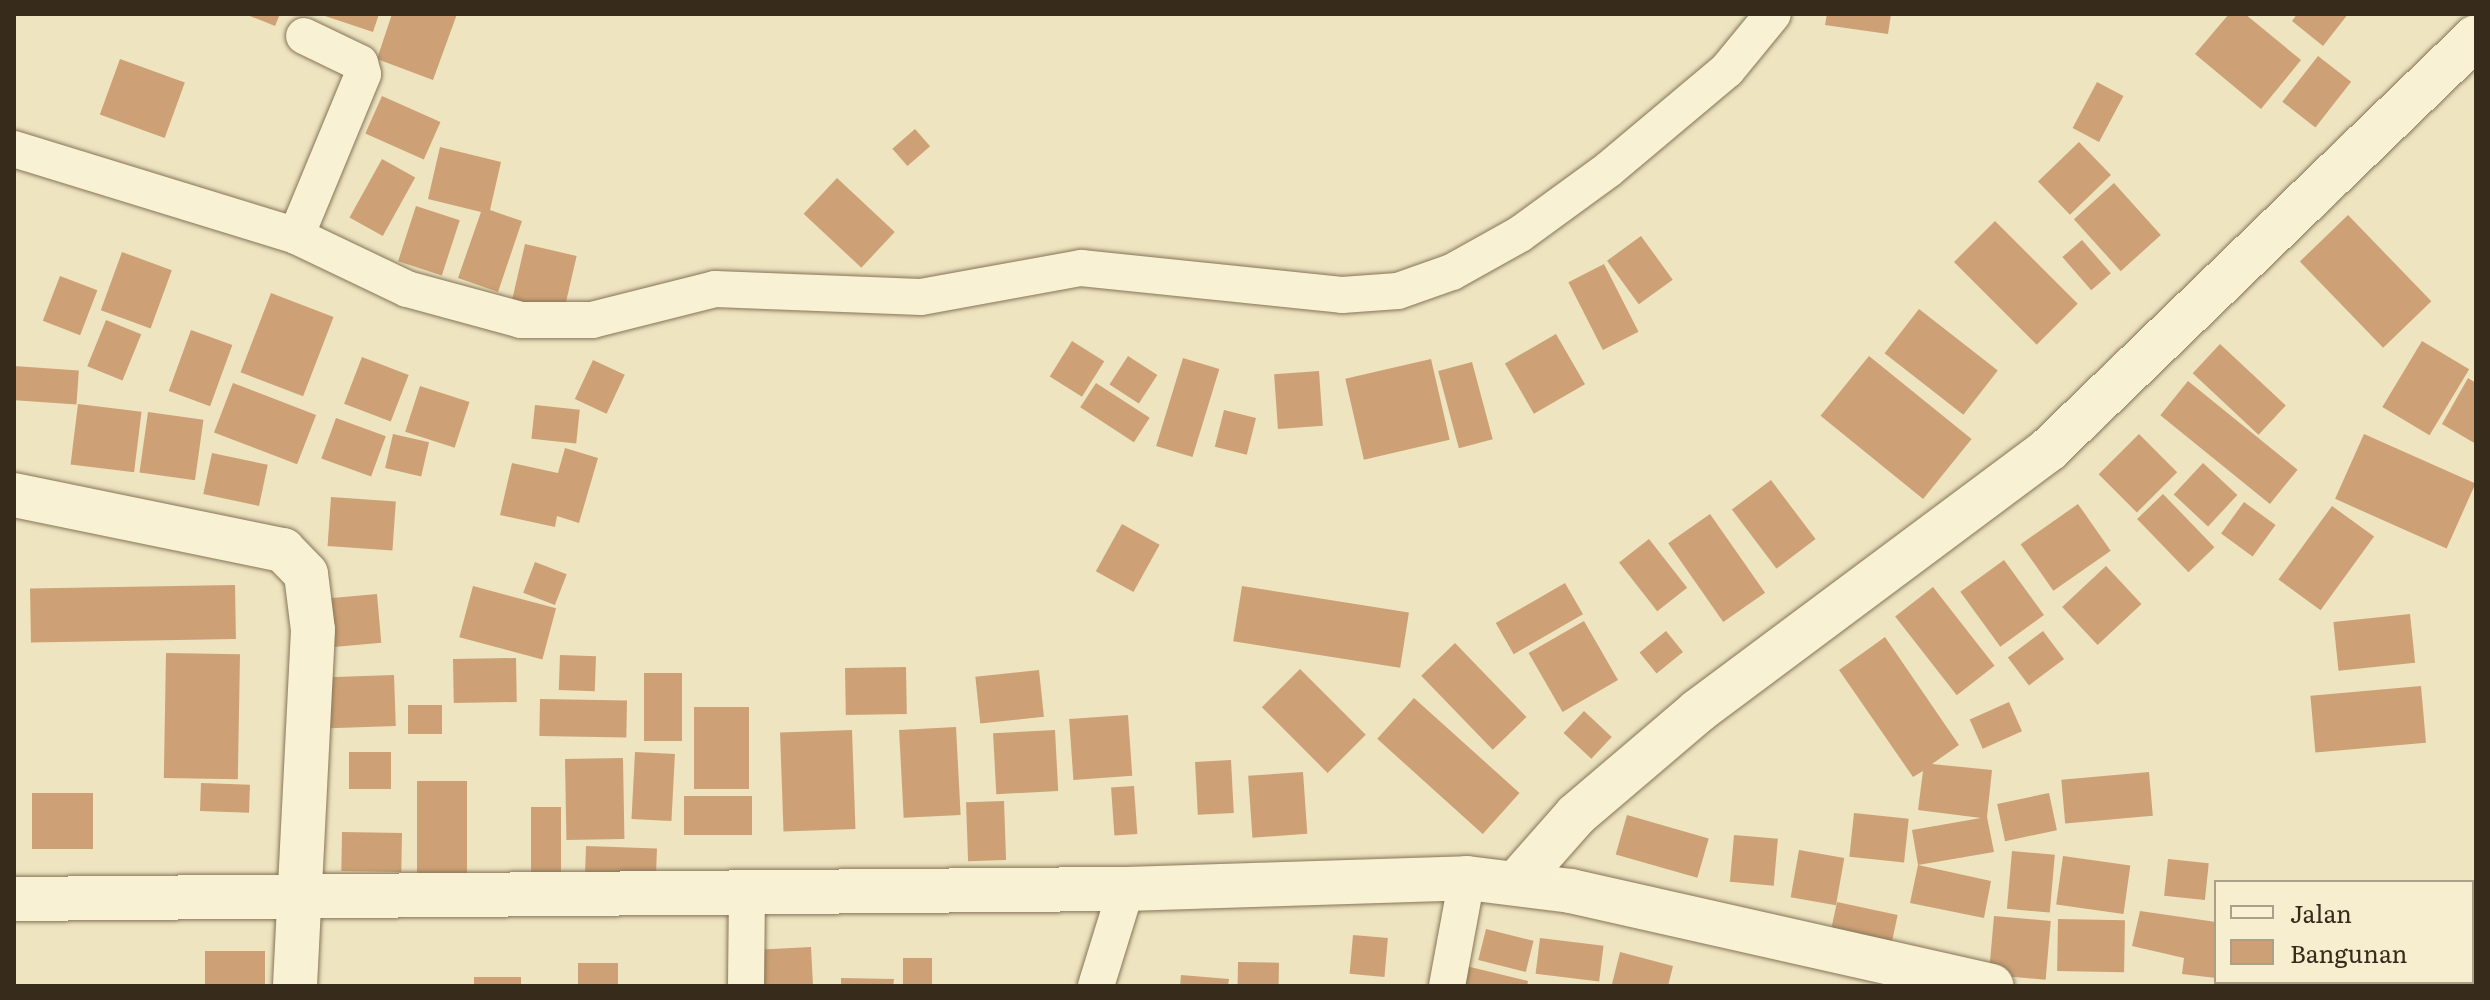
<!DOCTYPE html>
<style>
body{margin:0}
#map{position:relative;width:2490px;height:1000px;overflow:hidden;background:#eee4c0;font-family:Literata,serif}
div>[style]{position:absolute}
.building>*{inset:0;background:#cda175;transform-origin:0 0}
.roads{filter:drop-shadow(0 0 2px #877558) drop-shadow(0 0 2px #877558)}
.street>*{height:36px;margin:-18px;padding:0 18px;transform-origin:18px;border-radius:18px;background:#f9f1d3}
.secondary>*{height:44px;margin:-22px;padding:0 22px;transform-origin:22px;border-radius:22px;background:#f9f1d3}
span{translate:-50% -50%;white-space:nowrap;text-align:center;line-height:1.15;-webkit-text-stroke:6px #f6eecf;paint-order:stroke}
.frame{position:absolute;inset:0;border:16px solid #372b1c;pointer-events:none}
.legend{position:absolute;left:2214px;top:880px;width:260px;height:104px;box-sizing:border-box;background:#f6eecf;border:2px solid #aaa087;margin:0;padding:10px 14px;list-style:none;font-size:24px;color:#372b1c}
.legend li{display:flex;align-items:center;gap:16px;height:40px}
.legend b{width:40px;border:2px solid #aaa087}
</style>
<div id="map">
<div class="building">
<i style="clip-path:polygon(245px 14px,280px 14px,275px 26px)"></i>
<i style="clip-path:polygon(319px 14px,379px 14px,373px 32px)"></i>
<i style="clip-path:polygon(392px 14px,457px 14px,433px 80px,377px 59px)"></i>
<i style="clip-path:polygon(1827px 14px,1891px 14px,1888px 34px,1825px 25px)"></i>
<i style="clip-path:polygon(2229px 14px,2245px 14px,2301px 60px,2261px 109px,2195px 54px)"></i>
<i style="clip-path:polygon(2297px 14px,2348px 14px,2323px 46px,2292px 21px)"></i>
<i style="left:2318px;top:56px;width:42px;height:58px;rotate:38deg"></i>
<i style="left:120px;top:59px;width:69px;height:59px;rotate:20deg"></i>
<i style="left:2097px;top:82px;width:30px;height:52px;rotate:28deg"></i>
<i style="left:382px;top:96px;width:64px;height:41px;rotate:24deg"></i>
<i style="left:915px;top:129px;width:23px;height:30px;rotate:49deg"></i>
<i style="left:2079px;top:142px;width:46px;height:57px;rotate:46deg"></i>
<i style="clip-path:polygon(440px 147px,501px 162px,490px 210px,522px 221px,498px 292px,458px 278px,481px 212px,428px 199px)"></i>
<i style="left:382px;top:159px;width:38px;height:67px;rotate:29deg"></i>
<i style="left:837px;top:178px;width:79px;height:49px;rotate:43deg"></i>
<i style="left:2114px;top:183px;width:70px;height:54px;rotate:48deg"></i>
<i style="left:416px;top:206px;width:46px;height:58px;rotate:18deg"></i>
<i style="left:2348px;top:215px;width:120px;height:67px;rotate:46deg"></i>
<i style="left:1995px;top:221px;width:117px;height:58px;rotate:45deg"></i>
<i style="left:1641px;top:236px;width:54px;height:42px;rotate:54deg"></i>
<i style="left:2082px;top:240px;width:44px;height:26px;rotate:49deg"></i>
<i style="left:525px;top:244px;width:53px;height:58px;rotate:13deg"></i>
<i style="left:122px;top:252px;width:53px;height:62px;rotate:20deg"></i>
<i style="left:1604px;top:264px;width:76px;height:40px;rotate:63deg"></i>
<i style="left:60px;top:276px;width:40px;height:48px;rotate:21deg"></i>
<i style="left:271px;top:293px;width:67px;height:85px;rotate:21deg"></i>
<i style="left:1919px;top:309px;width:100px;height:56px;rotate:38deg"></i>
<i style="left:106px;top:320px;width:38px;height:50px;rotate:22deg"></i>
<i style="left:191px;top:330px;width:44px;height:65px;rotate:20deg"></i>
<i style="left:1556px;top:334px;width:58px;height:59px;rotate:60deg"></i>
<i style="left:1072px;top:341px;width:38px;height:42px;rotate:32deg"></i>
<i style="left:2422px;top:341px;width:55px;height:77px;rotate:31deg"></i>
<i style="left:2220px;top:344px;width:90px;height:40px;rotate:43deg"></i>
<i style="left:1128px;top:356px;width:35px;height:34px;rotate:33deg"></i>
<i style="left:1869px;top:356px;width:132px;height:77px;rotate:39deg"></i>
<i style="left:362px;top:357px;width:50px;height:50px;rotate:21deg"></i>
<i style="left:1183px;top:358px;width:38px;height:92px;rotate:17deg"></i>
<i style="left:1431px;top:359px;width:83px;height:88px;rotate:77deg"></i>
<i style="left:593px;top:360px;width:35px;height:43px;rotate:25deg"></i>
<i style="left:1472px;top:362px;width:80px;height:35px;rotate:75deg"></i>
<i style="left:14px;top:366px;width:65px;height:34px;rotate:4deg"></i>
<i style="left:1319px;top:371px;width:55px;height:45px;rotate:86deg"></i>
<i style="clip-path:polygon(2468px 378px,2476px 383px,2476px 444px,2442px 424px)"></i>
<i style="left:2188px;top:381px;width:141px;height:44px;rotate:39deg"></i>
<i style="left:233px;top:383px;width:89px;height:53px;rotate:21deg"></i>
<i style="left:1096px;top:383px;width:64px;height:29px;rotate:33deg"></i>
<i style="left:420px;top:386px;width:52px;height:48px;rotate:18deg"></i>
<i style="left:78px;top:404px;width:64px;height:61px;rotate:7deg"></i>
<i style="left:535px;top:405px;width:45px;height:34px;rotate:6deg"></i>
<i style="left:1224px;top:410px;width:33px;height:38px;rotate:14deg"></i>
<i style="left:148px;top:412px;width:56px;height:61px;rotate:8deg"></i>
<i style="left:336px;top:418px;width:53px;height:43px;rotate:20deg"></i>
<i style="left:393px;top:434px;width:37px;height:35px;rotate:13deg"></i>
<i style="left:2139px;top:434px;width:54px;height:57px;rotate:45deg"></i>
<i style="left:2364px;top:434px;width:122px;height:71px;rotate:24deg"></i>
<i style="clip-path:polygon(565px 448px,598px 458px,579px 523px,557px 516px,555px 527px,500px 515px,512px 463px,558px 473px)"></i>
<i style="left:212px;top:453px;width:57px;height:42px;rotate:12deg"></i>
<i style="left:2203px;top:463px;width:47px;height:43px;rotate:43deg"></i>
<i style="left:1771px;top:480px;width:74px;height:49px;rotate:53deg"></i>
<i style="left:2163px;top:494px;width:74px;height:36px;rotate:46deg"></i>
<i style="left:331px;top:497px;width:65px;height:49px;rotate:4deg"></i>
<i style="left:2244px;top:502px;width:39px;height:39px;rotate:36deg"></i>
<i style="left:2078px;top:504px;width:57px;height:70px;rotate:55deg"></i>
<i style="left:2332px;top:506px;width:52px;height:91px;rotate:36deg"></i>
<i style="left:1710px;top:514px;width:96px;height:51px;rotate:55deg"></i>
<i style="left:1122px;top:524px;width:43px;height:54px;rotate:29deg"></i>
<i style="left:1649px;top:539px;width:62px;height:38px;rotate:52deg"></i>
<i style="left:2004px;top:560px;width:68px;height:54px;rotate:54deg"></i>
<i style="left:535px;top:562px;width:34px;height:33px;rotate:21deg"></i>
<i style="left:2106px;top:566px;width:52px;height:60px;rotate:47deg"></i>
<i style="left:1565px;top:583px;width:36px;height:80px;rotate:60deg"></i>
<i style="left:235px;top:585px;width:54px;height:205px;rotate:89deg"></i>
<i style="left:473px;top:586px;width:86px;height:53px;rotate:15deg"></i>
<i style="left:1242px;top:586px;width:169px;height:56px;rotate:9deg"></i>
<i style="left:1933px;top:587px;width:100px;height:48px;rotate:52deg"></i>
<i style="left:377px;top:594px;width:49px;height:56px;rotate:85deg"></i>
<i style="left:2410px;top:614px;width:49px;height:77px;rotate:84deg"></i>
<i style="left:1584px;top:621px;width:68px;height:64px;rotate:60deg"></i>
<i style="left:1666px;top:631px;width:27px;height:34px;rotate:51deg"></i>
<i style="left:2043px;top:631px;width:35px;height:44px;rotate:53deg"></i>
<i style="clip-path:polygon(1885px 637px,1959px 745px,1932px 764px,1992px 770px,1987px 817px,1994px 852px,1918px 865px,1991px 881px,1984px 918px,1910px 903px,1918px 865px,1912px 830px,1981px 818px,1918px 810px,1923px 771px,1913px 777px,1839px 670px)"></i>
<i style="left:1455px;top:643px;width:103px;height:47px;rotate:46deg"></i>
<i style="left:166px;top:653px;width:74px;height:125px;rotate:1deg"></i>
<i style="left:560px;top:655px;width:36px;height:35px;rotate:2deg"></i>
<i style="left:516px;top:658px;width:44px;height:63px;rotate:89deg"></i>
<i style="left:906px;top:667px;width:47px;height:61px;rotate:89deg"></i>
<i style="left:1300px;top:669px;width:93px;height:54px;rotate:45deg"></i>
<i style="left:1039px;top:670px;width:47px;height:64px;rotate:84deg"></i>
<i style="left:644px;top:673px;width:38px;height:68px"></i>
<i style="left:394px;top:675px;width:51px;height:74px;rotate:88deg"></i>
<i style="left:2421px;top:686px;width:57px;height:111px;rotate:85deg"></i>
<i style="left:1414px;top:698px;width:142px;height:55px;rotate:42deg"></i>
<i style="left:540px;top:699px;width:87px;height:37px;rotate:1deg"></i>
<i style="left:2009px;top:702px;width:32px;height:43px;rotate:66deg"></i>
<i style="left:408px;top:705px;width:34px;height:29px"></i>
<i style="left:694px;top:707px;width:55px;height:82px"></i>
<i style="left:1584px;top:711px;width:38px;height:30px;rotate:43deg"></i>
<i style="left:1128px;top:715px;width:61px;height:59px;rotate:86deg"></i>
<i style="left:956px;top:727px;width:88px;height:57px;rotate:87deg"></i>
<i style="left:852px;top:730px;width:99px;height:72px;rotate:88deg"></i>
<i style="left:1055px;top:730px;width:61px;height:62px;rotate:87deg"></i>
<i style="left:349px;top:752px;width:42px;height:37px"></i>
<i style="left:635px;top:752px;width:40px;height:67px;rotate:3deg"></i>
<i style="left:623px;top:758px;width:81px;height:58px;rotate:89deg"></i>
<i style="left:1231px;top:760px;width:53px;height:36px;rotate:87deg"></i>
<i style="left:1303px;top:772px;width:62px;height:55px;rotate:86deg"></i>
<i style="left:2149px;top:772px;width:44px;height:88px;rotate:85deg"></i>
<i style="left:417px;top:781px;width:50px;height:93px"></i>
<i style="left:201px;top:783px;width:49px;height:28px;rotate:2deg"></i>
<i style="left:1134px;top:786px;width:48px;height:23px;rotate:86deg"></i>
<i style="left:93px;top:793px;width:56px;height:61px;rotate:90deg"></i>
<i style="left:2049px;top:793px;width:38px;height:53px;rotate:78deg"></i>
<i style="left:684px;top:796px;width:68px;height:39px"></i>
<i style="left:1004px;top:801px;width:59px;height:38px;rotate:88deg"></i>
<i style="left:561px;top:807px;width:82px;height:30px;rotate:90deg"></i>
<i style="left:1854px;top:813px;width:55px;height:44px;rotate:6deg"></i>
<i style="left:1627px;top:815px;width:85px;height:41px;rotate:16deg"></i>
<i style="left:342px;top:832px;width:60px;height:39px;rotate:1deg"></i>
<i style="left:1734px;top:835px;width:44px;height:47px;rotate:5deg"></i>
<i style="left:586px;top:846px;width:71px;height:41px;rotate:2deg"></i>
<i style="left:1799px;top:850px;width:46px;height:48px;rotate:10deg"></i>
<i style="left:2012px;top:851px;width:43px;height:58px;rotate:5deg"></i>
<i style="left:2063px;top:856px;width:68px;height:49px;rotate:8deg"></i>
<i style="left:2168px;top:859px;width:41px;height:37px;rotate:6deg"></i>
<i style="left:1837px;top:902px;width:62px;height:43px;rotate:12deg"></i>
<i style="clip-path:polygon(2140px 911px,2216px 922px,2216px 978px,2182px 974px,2184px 958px,2132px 946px)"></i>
<i style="left:1994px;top:916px;width:57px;height:59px;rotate:5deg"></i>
<i style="left:2058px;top:919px;width:67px;height:52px;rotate:1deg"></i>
<i style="left:1486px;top:929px;width:49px;height:32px;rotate:14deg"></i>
<i style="left:1353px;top:935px;width:35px;height:39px;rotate:5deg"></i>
<i style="left:1540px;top:938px;width:64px;height:36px;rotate:7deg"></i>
<i style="left:811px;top:947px;width:39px;height:50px;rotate:87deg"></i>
<i style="left:205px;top:951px;width:60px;height:35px"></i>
<i style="clip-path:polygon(1620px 952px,1673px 966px,1668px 986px,1612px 984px)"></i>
<i style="left:903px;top:958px;width:29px;height:28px"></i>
<i style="left:1238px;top:962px;width:41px;height:24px;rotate:1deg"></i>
<i style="left:578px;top:963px;width:40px;height:23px"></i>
<i style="clip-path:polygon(1466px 966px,1528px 981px,1527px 986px,1461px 986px)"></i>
<i style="clip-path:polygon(1181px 975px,1229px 979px,1228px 986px,1180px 986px)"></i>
<i style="left:521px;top:977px;width:9px;height:47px;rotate:90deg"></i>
<i style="clip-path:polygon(841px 978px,894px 979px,893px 986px,841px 986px)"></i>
<i style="clip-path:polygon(2349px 982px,2348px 986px,2306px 983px,2306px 982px)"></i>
<i style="clip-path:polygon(2371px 982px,2417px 982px,2370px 986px)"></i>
</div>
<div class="roads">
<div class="street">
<i style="left:14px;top:149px;width:295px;rotate:17.1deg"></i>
<i style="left:296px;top:236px;width:123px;rotate:25.5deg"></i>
<i style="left:407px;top:289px;width:118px;rotate:15.2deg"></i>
<i style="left:521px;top:320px;width:71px"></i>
<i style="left:592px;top:320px;width:127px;rotate:-14.1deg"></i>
<i style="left:715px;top:289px;width:206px;rotate:2.2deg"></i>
<i style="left:921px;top:297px;width:163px;rotate:-10.3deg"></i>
<i style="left:1081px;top:268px;width:262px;rotate:5.9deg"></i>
<i style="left:1342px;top:295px;width:56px;rotate:-4.1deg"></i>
<i style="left:1398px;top:291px;width:57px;rotate:-19.4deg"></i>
<i style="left:1452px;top:272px;width:78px;rotate:-29.2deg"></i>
<i style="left:1520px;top:234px;width:110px;rotate:-36.1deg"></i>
<i style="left:1609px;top:169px;width:154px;rotate:-40deg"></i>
<i style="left:1727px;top:70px;width:72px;rotate:-50.6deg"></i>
<i style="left:296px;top:236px;width:175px;rotate:-67.5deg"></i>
<i style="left:363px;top:74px;width:11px;rotate:-105deg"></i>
<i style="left:360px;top:63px;width:62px;rotate:-154.3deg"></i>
<i style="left:746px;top:986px;width:95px;rotate:-89.4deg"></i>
<i style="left:1096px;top:986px;width:102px;rotate:-72.8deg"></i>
<i style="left:1447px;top:986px;width:110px;rotate:-79.5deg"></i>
</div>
<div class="secondary">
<i style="left:14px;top:495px;width:275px;rotate:11.6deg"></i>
<i style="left:283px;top:550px;width:33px;rotate:46deg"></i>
<i style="left:306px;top:574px;width:56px;rotate:82.9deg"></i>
<i style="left:313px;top:630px;width:356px;rotate:92.9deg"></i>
<i style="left:1517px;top:882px;width:89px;rotate:-48.6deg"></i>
<i style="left:1576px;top:815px;width:160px;rotate:-40.4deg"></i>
<i style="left:1698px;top:711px;width:437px;rotate:-36.7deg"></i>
<i style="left:2048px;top:450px;width:595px;rotate:-43.98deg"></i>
<i style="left:14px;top:899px;width:1112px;rotate:-0.52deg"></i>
<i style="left:1126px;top:889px;width:341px;rotate:-1.8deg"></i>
<i style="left:1467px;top:878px;width:105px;rotate:7.1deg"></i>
<i style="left:1571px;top:891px;width:431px;rotate:12.7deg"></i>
</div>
</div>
<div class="frame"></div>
<ul class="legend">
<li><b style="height:10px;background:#f9f1d3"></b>Jalan</li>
<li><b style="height:22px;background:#cda175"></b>Bangunan</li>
</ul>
</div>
